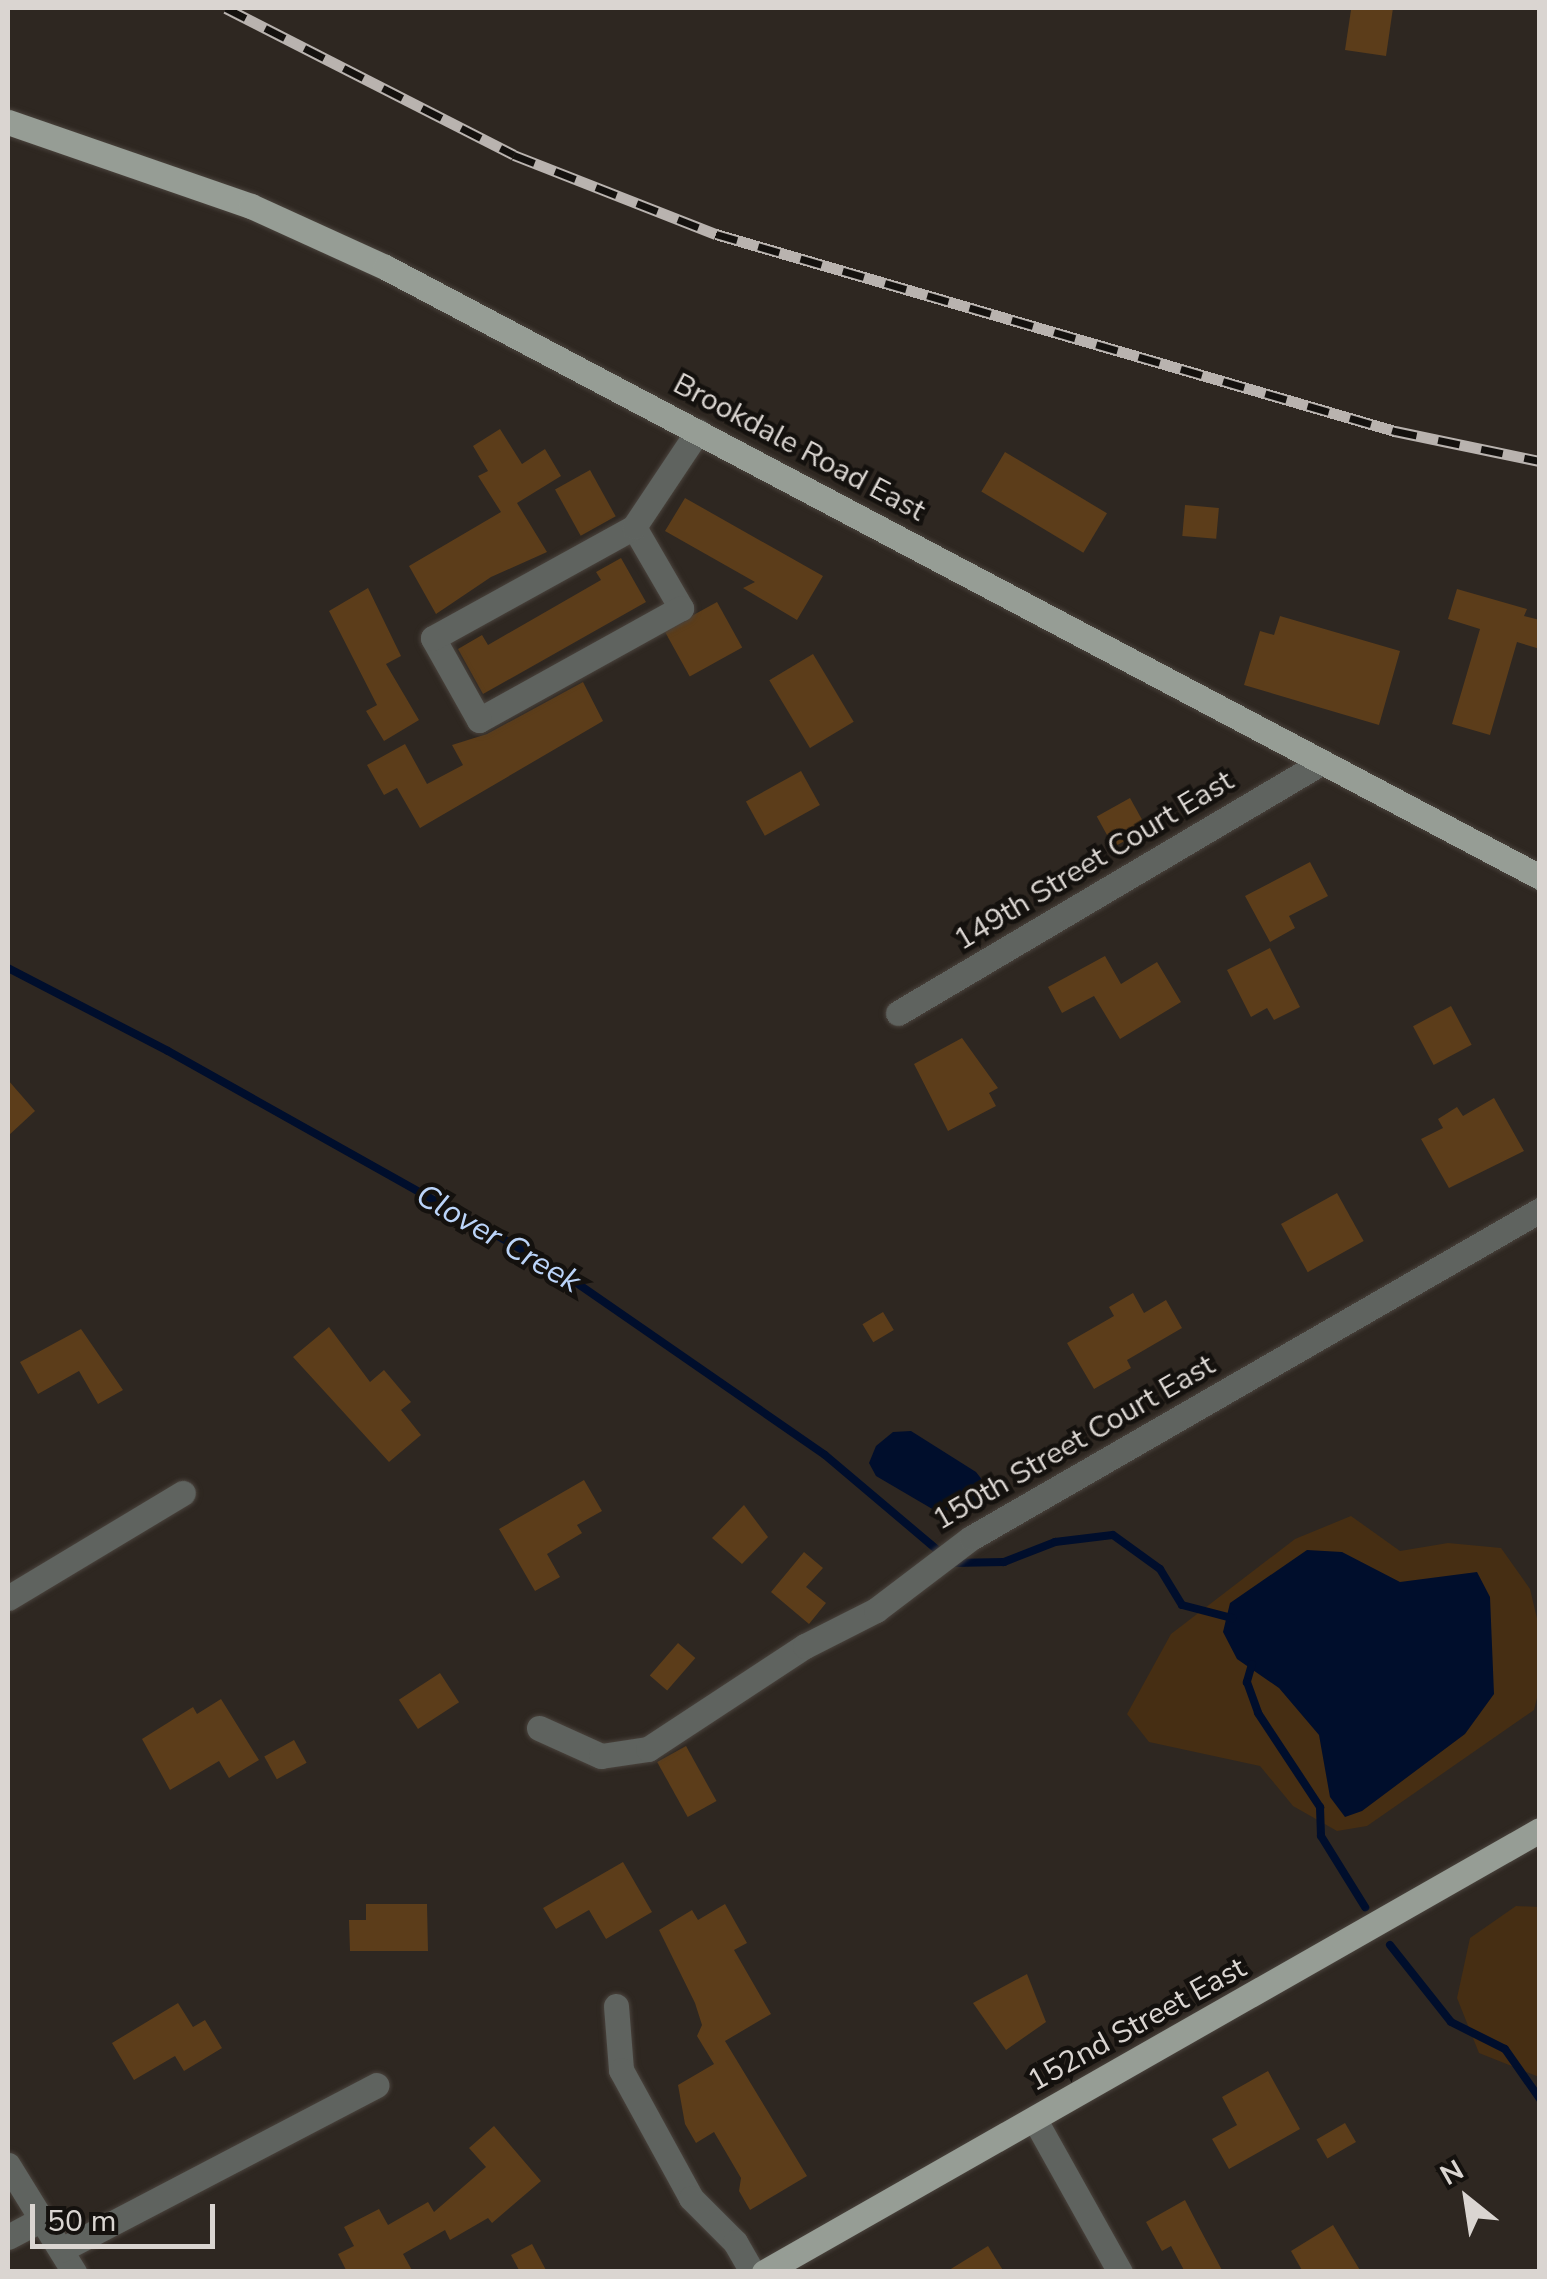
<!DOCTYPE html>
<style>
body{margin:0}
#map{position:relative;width:1547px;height:2279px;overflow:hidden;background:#2e2721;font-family:"Nunito Sans",sans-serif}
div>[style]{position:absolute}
.green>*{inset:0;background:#462e13}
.water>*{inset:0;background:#000e2c}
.stream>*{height:8px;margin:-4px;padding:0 4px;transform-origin:4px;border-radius:4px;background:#000e2c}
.building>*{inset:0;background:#5c3d1a;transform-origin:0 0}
.roads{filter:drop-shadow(0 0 2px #4a433d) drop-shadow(0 0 2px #4a433d)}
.minor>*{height:25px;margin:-12.5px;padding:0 12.5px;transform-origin:12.5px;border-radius:12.5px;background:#5f635f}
.major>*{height:25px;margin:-12.5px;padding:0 12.5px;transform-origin:12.5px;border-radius:12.5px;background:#969d95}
.rail>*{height:11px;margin-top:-5.5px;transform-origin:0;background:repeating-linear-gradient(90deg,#14110e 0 22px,#b9b3af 0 44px);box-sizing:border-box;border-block:2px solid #b9b3af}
span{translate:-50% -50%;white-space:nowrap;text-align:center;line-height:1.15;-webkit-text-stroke:9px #14110e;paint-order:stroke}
.street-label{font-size:30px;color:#dad5d1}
.water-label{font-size:32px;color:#bbd4f9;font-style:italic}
.frame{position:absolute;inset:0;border:10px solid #dad5d1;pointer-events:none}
.north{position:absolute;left:1417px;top:2149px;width:100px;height:100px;-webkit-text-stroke:8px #14110e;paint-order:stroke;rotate:330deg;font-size:28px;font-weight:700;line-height:40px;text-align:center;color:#dad5d1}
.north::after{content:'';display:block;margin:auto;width:35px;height:45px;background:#dad5d1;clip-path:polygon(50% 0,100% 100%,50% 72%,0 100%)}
.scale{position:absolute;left:30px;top:2204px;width:185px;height:45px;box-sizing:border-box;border:5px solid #dad5d1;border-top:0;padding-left:12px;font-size:30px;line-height:35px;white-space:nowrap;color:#dad5d1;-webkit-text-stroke:8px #14110e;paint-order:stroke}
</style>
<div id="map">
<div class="green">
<i style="clip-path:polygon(1351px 1516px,1400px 1551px,1448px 1543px,1501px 1548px,1530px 1589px,1540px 1631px,1539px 1690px,1534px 1710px,1367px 1826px,1337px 1831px,1293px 1806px,1260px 1766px,1149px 1742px,1127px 1714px,1171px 1634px,1295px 1539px)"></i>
<i style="clip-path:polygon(1516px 1906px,1539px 1907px,1539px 2077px,1479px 2053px,1457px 1998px,1470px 1938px)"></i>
</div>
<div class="water">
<i style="clip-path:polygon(911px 1431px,976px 1472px,987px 1486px,974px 1511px,934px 1510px,876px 1476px,869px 1463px,876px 1446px,893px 1432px)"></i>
<i style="clip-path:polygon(1307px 1550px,1342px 1552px,1400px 1582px,1477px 1572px,1490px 1597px,1494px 1694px,1465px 1734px,1362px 1811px,1345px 1817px,1330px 1797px,1319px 1735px,1279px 1688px,1237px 1659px,1223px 1632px,1230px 1603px)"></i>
</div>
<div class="stream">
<i style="left:8px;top:968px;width:180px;rotate:27.4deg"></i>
<i style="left:168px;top:1051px;width:444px;rotate:29.3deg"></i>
<i style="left:555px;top:1268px;width:328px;rotate:34.7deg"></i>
<i style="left:825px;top:1455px;width:152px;rotate:40.2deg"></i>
<i style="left:951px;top:1563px;width:53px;rotate:-1.1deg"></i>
<i style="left:1004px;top:1562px;width:55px;rotate:-21.4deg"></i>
<i style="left:1055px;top:1542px;width:58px;rotate:-6.9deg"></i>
<i style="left:1113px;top:1535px;width:58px;rotate:35.9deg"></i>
<i style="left:1160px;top:1569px;width:42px;rotate:58.6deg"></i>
<i style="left:1182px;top:1605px;width:52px;rotate:14.6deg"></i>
<i style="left:1252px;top:1664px;width:19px;rotate:106deg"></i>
<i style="left:1247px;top:1682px;width:33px;rotate:70deg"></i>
<i style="left:1258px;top:1713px;width:113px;rotate:56.6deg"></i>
<i style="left:1320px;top:1807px;width:29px;rotate:88deg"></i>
<i style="left:1321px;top:1836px;width:84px;rotate:58.2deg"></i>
<i style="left:1390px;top:1945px;width:98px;rotate:51.6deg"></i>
<i style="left:1451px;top:2022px;width:60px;rotate:26.6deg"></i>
<i style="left:1505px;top:2049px;width:61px;rotate:55deg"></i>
</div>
<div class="building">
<i style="clip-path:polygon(1393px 8px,1386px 56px,1345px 50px,1351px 10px)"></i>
<i style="clip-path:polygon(500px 429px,522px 464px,545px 449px,561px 476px,517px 503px,547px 552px,491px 577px,436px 614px,409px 566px,501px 512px,478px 476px,488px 471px,473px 446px)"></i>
<i style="left:1005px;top:452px;width:119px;height:46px;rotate:31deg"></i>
<i style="left:590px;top:470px;width:53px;height:40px;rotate:61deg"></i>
<i style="clip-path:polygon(685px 498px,823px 576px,797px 620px,743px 588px,755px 582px,665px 531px)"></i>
<i style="left:1185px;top:505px;width:34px;height:31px;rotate:5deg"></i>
<i style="clip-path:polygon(621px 558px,646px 602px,483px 694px,458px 649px,482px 635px,488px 645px,601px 580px,596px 572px)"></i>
<i style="clip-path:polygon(368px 588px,401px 656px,386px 664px,419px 720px,384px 741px,366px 711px,377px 705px,329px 611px)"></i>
<i style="clip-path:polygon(1457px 589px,1527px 609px,1524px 616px,1540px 620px,1540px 649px,1517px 642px,1490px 735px,1452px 724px,1480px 629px,1448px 619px)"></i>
<i style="left:717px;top:602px;width:52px;height:60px;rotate:61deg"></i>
<i style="clip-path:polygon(1280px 616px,1400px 651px,1379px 725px,1244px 685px,1260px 631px,1274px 635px)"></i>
<i style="left:813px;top:654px;width:79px;height:51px;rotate:59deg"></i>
<i style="clip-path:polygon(583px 682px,603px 721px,420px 828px,397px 788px,384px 795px,367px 765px,405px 744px,427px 784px,463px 765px,452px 745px,487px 734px)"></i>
<i style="left:801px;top:771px;width:39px;height:63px;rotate:61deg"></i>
<i style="left:1130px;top:798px;width:35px;height:38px;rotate:61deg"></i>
<i style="clip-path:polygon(1310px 862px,1328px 896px,1289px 916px,1295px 928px,1270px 942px,1245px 896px)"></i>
<i style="clip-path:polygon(1270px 948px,1300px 1007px,1274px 1020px,1267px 1008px,1251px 1017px,1227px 970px)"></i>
<i style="clip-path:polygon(1105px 956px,1121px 984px,1157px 962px,1181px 1002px,1120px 1039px,1094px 996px,1062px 1013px,1048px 987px)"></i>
<i style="left:1451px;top:1006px;width:44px;height:43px;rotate:62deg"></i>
<i style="clip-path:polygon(962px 1038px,998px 1088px,989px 1093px,996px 1106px,948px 1131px,914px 1064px)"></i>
<i style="clip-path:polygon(8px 1080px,35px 1111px,8px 1136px)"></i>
<i style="clip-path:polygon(1494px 1098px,1524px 1151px,1449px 1188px,1421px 1139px,1443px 1128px,1438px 1119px,1457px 1107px,1463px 1116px)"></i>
<i style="left:1337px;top:1193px;width:55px;height:64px;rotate:61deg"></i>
<i style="clip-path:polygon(1133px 1293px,1144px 1313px,1166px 1300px,1182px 1328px,1127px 1360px,1131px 1368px,1094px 1389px,1067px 1343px,1114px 1316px,1109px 1307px)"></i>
<i style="left:883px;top:1312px;width:21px;height:24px;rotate:59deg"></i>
<i style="clip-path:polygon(329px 1327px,370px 1382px,384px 1370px,411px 1402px,401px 1410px,421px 1435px,389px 1462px,293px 1357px)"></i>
<i style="clip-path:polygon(81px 1329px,123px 1390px,98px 1404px,79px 1371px,38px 1394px,20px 1362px)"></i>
<i style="clip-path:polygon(584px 1480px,602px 1511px,577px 1525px,582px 1533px,547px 1554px,560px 1577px,535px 1591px,499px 1529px)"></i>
<i style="clip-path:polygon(744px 1505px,768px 1537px,742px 1564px,712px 1538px)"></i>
<i style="clip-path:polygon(804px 1552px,823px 1568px,806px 1587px,826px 1603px,809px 1624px,771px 1592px)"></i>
<i style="left:678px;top:1643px;width:23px;height:43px;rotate:41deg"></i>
<i style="left:440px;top:1673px;width:35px;height:49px;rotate:57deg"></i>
<i style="clip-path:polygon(221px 1699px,259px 1760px,229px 1778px,219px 1761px,170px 1790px,142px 1739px,193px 1707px,197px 1714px)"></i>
<i style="left:294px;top:1740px;width:26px;height:34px;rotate:61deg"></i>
<i style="left:686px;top:1746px;width:63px;height:33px;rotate:61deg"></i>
<i style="clip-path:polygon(623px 1862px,652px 1912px,606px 1939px,589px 1910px,556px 1929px,543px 1908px)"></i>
<i style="clip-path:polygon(366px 1904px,427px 1904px,428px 1951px,350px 1951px,349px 1920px,366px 1920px)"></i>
<i style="clip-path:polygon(725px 1904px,747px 1943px,734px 1950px,771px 2014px,725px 2041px,807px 2176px,750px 2210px,739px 2191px,741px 2178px,714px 2132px,696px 2143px,685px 2124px,678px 2085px,714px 2064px,697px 2036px,702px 2025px,695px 2003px,659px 1930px,692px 1910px,698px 1920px)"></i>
<i style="clip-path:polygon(1027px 1974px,1046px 2022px,1006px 2050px,973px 2003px)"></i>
<i style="clip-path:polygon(178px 2003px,193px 2027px,205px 2020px,222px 2048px,184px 2071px,175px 2056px,134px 2080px,112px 2043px)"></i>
<i style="clip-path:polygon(1268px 2071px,1300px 2129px,1229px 2169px,1212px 2139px,1237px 2125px,1222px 2097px)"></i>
<i style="left:1345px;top:2123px;width:22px;height:33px;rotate:60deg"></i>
<i style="clip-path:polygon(494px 2126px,541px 2181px,492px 2223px,488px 2218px,450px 2240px,445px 2230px,403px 2254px,413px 2272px,347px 2272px,338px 2254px,354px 2246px,344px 2227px,379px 2209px,388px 2225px,428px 2202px,434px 2212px,486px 2167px,469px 2148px)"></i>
<i style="clip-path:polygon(1185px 2200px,1200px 2229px,1223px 2272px,1185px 2272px,1171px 2246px,1162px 2251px,1146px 2222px)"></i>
<i style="clip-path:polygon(1333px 2225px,1361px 2272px,1303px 2272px,1291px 2251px)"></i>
<i style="clip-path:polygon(532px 2244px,547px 2272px,520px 2272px,511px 2255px)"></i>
<i style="clip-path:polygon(988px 2246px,1004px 2272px,946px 2272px)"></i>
</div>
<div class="roads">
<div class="minor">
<i style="left:634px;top:527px;width:94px;rotate:59.9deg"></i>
<i style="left:681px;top:608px;width:231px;rotate:151deg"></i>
<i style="left:479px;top:720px;width:94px;rotate:-119.3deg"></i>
<i style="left:433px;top:638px;width:230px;rotate:-28.9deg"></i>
<i style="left:634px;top:527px;width:115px;rotate:-56.3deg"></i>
<i style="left:898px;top:1013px;width:493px;rotate:-30.6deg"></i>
<i style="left:8px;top:1598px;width:204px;rotate:-31deg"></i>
<i style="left:539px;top:1728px;width:68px;rotate:24.3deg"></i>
<i style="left:601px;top:1756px;width:48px;rotate:-8.5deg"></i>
<i style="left:648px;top:1749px;width:188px;rotate:-33.3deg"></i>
<i style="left:805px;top:1646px;width:80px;rotate:-26.9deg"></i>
<i style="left:876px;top:1610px;width:119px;rotate:-37.2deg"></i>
<i style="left:971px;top:1538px;width:657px;rotate:-29.96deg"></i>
<i style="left:616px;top:2006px;width:64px;rotate:85.5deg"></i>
<i style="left:621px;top:2070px;width:146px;rotate:61.3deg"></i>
<i style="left:691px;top:2198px;width:62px;rotate:45deg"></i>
<i style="left:735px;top:2242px;width:34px;rotate:60deg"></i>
<i style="left:1035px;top:2120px;width:174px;rotate:60.8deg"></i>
<i style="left:8px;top:2165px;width:126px;rotate:58.3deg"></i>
<i style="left:8px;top:2237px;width:36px;rotate:-28deg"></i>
<i style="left:61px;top:2250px;width:356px;rotate:-27.6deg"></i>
</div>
<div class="major">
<i style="left:8px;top:122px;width:257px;rotate:19.1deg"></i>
<i style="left:251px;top:206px;width:147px;rotate:24.5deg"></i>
<i style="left:385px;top:267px;width:1306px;rotate:27.84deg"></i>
<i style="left:764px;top:2272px;width:893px;rotate:-29.67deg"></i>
</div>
</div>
<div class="rail">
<i style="left:226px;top:8px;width:323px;rotate:27deg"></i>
<i style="left:514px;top:155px;width:217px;rotate:21.4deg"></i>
<i style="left:716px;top:234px;width:707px;rotate:16.18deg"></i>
<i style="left:1395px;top:431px;width:148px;rotate:11.7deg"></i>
</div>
<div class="street-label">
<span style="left:799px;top:448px;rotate:28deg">Brookdale Road East</span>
<span style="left:1094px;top:861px;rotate:-31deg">149th Street Court East</span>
<span style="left:1074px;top:1443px;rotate:-30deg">150th Street Court East</span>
<span style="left:1137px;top:2025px;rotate:-29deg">152nd Street East</span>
</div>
<div class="water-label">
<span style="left:498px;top:1239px;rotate:30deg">Clover Creek</span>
</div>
<div class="frame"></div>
<div class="north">N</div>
<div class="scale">50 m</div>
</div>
